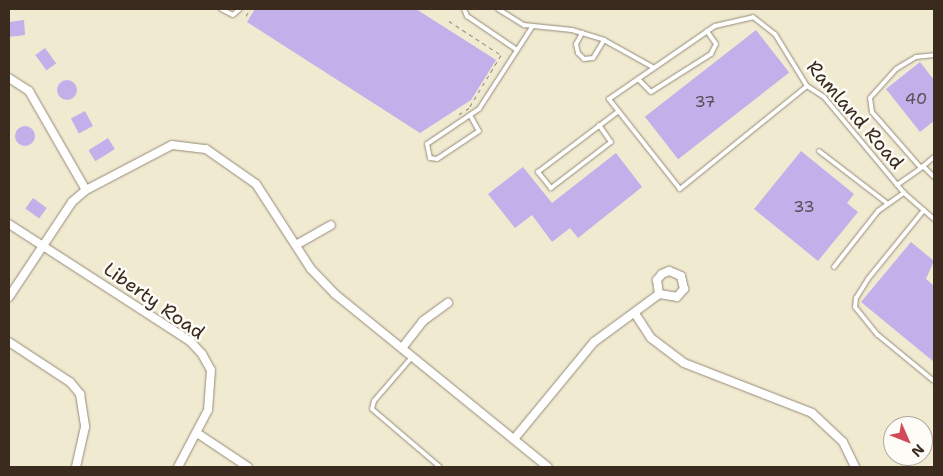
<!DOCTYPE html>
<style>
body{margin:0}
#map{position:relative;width:943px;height:476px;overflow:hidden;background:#f0ead1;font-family:"Shantell Sans",sans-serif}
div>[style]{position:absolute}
.building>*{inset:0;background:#c1b0ea;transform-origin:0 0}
.round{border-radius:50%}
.path>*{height:1px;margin-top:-0.5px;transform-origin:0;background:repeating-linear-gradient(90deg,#968a78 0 4px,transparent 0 8px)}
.roads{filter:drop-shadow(0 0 1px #968a78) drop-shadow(0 0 1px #968a78)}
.lane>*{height:4px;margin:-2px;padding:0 2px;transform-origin:2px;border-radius:2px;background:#fff}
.street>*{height:8px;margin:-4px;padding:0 4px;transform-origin:4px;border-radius:4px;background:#fff}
span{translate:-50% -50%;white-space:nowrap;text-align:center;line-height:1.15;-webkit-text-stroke:5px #fdfcf7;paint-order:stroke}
.number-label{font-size:16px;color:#5c4c51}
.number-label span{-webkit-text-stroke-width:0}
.street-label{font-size:19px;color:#3b2a1e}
.frame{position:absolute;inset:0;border:10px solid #3b2a1e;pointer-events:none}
.north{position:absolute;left:883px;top:416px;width:50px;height:50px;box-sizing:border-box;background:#fdfcf7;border:1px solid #afa8a0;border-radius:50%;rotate:134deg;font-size:14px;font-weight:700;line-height:20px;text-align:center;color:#3b2a1e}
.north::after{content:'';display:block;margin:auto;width:18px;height:22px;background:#d1495b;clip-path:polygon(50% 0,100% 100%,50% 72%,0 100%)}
</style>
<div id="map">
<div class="building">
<i style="clip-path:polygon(255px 9px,416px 9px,496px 60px,471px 100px,420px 133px,247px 22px)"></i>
<i style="clip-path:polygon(24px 20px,25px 35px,9px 37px,9px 22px)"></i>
<i style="left:756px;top:30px;width:54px;height:141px;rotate:52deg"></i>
<i style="left:45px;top:48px;width:19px;height:12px;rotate:54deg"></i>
<i style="clip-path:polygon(920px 62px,934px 80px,934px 121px,920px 132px,886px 89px)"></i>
<i class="round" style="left:57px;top:80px;width:20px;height:20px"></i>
<i style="left:85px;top:111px;width:17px;height:16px;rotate:62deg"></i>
<i class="round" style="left:15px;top:126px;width:20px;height:20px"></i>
<i style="left:108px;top:138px;width:13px;height:23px;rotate:58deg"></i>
<i style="clip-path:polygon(801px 151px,854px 194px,847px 203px,858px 212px,818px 261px,754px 209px)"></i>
<i style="clip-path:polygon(616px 153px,642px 187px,578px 238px,570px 228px,552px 242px,532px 215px,515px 228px,488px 194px,523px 167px,552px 203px)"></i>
<i style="left:33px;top:198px;width:17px;height:13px;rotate:36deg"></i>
<i style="clip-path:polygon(911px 242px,934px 261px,926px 279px,934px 286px,934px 362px,861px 302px)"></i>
</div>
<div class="path">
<i style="left:246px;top:16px;width:8px;rotate:-60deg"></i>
<i style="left:449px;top:21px;width:62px;rotate:33.2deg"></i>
<i style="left:501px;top:55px;width:62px;rotate:121.1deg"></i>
<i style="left:469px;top:108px;width:15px;rotate:148deg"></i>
</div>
<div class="roads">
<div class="lane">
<i style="left:221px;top:9px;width:13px;rotate:27deg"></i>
<i style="left:233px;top:15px;width:9px;rotate:-41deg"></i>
<i style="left:464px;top:9px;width:8px;rotate:67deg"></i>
<i style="left:467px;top:16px;width:60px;rotate:34.2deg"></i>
<i style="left:498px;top:9px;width:31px;rotate:32deg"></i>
<i style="left:524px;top:25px;width:48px;rotate:5.9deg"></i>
<i style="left:572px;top:30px;width:34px;rotate:17deg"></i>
<i style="left:604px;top:40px;width:21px;rotate:121deg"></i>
<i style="left:593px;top:58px;width:9px;rotate:174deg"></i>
<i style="left:584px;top:59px;width:8px;rotate:-135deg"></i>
<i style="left:578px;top:53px;width:9px;rotate:-103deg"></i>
<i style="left:576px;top:44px;width:13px;rotate:-61deg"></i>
<i style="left:604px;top:40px;width:57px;rotate:29.2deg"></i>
<i style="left:638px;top:79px;width:18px;rotate:45deg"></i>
<i style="left:651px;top:92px;width:71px;rotate:-32.3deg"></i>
<i style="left:711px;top:54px;width:11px;rotate:-63deg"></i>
<i style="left:716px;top:44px;width:16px;rotate:-125deg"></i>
<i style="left:807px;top:86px;width:164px;rotate:141deg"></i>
<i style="left:680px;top:189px;width:115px;rotate:-128.3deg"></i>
<i style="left:609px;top:99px;width:129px;rotate:-34.6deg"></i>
<i style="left:715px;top:26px;width:39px;rotate:-13deg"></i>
<i style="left:753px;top:17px;width:28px;rotate:38deg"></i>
<i style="left:775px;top:34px;width:61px;rotate:58.4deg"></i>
<i style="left:807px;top:86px;width:20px;rotate:33deg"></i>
<i style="left:824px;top:97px;width:125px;rotate:50.2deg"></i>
<i style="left:904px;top:193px;width:40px;rotate:41deg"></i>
<i style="left:470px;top:115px;width:18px;rotate:61deg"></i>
<i style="left:479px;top:131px;width:50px;rotate:146.3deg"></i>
<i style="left:437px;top:159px;width:7px;rotate:-172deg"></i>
<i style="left:430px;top:158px;width:14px;rotate:-102deg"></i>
<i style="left:427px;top:144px;width:52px;rotate:-34deg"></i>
<i style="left:470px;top:115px;width:11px;rotate:-34deg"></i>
<i style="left:479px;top:109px;width:98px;rotate:-57.1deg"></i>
<i style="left:599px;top:125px;width:21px;rotate:55deg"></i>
<i style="left:611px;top:142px;width:76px;rotate:142.5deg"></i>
<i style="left:551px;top:188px;width:21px;rotate:-129deg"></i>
<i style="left:538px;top:172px;width:101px;rotate:-37deg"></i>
<i style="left:819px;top:151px;width:87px;rotate:37.5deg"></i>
<i style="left:923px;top:166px;width:16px;rotate:45deg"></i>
<i style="left:921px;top:168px;width:17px;rotate:-40deg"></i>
<i style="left:897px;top:185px;width:29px;rotate:-35deg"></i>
<i style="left:921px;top:168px;width:74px;rotate:-131.2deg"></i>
<i style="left:872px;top:112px;width:14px;rotate:-98deg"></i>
<i style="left:870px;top:98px;width:39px;rotate:-48deg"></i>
<i style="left:896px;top:69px;width:23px;rotate:-31deg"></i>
<i style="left:916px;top:57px;width:18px;rotate:-6deg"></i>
<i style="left:924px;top:210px;width:89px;rotate:129.1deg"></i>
<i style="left:868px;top:279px;width:22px;rotate:122deg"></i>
<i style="left:856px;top:298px;width:9px;rotate:96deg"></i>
<i style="left:855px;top:307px;width:36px;rotate:51deg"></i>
<i style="left:878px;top:335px;width:72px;rotate:39.4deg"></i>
<i style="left:834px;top:267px;width:71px;rotate:-51.8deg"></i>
<i style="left:878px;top:211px;width:32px;rotate:-35deg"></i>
<i style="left:412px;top:357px;width:58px;rotate:130.8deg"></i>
<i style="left:374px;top:401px;width:8px;rotate:104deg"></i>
<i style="left:372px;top:409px;width:89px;rotate:40.5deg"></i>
</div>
<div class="street">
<i style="left:9px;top:78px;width:24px;rotate:33deg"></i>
<i style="left:29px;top:91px;width:114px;rotate:60.1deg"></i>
<i style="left:9px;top:224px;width:216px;rotate:32.9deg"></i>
<i style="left:190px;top:341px;width:18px;rotate:47deg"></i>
<i style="left:202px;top:354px;width:18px;rotate:61deg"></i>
<i style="left:211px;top:370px;width:40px;rotate:94.3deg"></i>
<i style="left:208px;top:410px;width:64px;rotate:117.8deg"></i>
<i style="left:296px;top:245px;width:40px;rotate:-29.7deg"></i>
<i style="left:9px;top:297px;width:114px;rotate:-56.4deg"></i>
<i style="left:72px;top:202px;width:18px;rotate:-41deg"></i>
<i style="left:86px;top:190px;width:97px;rotate:-27.6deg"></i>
<i style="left:172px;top:145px;width:34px;rotate:7deg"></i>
<i style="left:206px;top:149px;width:61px;rotate:35deg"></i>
<i style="left:256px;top:184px;width:101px;rotate:57.1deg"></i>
<i style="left:311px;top:269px;width:35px;rotate:46deg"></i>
<i style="left:335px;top:294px;width:274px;rotate:39.1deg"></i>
<i style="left:636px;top:315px;width:27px;rotate:57deg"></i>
<i style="left:651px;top:338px;width:41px;rotate:37.1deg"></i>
<i style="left:684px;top:363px;width:137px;rotate:21.3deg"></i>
<i style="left:812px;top:413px;width:42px;rotate:43.1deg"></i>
<i style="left:843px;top:442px;width:28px;rotate:64deg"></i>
<i style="left:9px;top:342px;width:73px;rotate:33.3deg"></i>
<i style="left:70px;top:382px;width:16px;rotate:50deg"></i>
<i style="left:80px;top:394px;width:33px;rotate:81deg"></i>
<i style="left:85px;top:427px;width:41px;rotate:102.7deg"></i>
<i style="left:402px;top:348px;width:34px;rotate:-52deg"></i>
<i style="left:423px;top:321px;width:31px;rotate:-36deg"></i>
<i style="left:197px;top:433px;width:61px;rotate:33.7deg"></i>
<i style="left:514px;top:439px;width:126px;rotate:-50.5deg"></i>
<i style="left:594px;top:342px;width:81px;rotate:-36.4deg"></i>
<i style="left:659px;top:294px;width:18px;rotate:9deg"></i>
<i style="left:677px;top:297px;width:11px;rotate:-49deg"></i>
<i style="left:684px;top:289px;width:13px;rotate:-103deg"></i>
<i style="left:681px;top:276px;width:13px;rotate:-157deg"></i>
<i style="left:669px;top:271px;width:8px;rotate:157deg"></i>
<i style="left:662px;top:274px;width:8px;rotate:130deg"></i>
<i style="left:657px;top:280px;width:14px;rotate:82deg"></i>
</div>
</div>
<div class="number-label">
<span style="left:916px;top:99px">40</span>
<span style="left:705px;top:102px">37</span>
<span style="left:804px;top:207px">33</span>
</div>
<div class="street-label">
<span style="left:855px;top:115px;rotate:49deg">Ramland Road</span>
<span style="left:154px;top:301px;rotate:35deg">Liberty Road</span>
</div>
<div class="frame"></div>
<div class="north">N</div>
</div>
